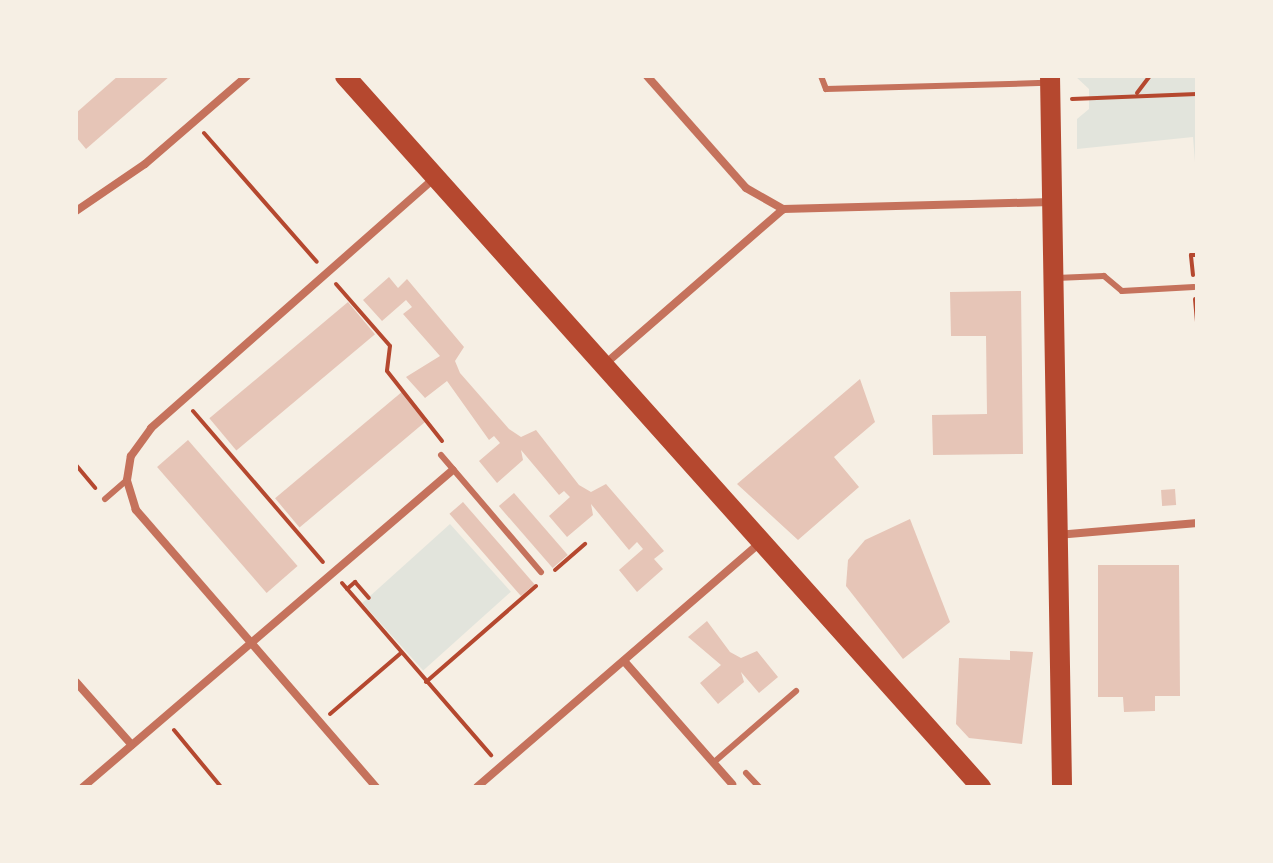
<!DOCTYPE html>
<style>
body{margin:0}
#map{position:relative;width:1273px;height:863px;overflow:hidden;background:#f6efe4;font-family:Lora,serif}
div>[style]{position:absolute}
.green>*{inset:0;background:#e2e4dc;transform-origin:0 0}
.building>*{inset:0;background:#e6c5b7;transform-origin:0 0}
.path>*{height:4px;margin:-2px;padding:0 2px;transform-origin:2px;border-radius:2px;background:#b5482f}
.service>*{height:6px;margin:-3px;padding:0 3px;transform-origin:3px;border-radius:3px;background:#c5725c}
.minor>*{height:8px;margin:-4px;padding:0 4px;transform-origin:4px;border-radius:4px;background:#c5725c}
.primary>*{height:20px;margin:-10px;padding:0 10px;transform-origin:10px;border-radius:10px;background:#b5482f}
span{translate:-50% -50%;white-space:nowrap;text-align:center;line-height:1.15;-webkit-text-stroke:8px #f6efe4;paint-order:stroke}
.frame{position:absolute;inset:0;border:78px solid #f6efe4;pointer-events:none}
</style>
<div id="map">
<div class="green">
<i style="clip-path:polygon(1075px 76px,1197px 76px,1197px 187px,1193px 137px,1077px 149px,1077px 119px,1089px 109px,1089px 89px)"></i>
<i style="left:450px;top:524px;width:91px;height:118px;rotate:48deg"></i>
</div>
<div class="building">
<i style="clip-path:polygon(118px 76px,170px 76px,86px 149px,76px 137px,76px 113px)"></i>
<i style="clip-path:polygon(389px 277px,398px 288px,407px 279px,464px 347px,455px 361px,460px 373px,509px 429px,521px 437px,536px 430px,579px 485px,591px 492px,606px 484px,664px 551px,654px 559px,663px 569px,637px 592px,619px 570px,643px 549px,637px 542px,629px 550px,591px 504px,593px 515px,567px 537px,549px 516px,570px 497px,564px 491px,559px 495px,521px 450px,523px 460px,497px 483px,479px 461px,500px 443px,494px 436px,489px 440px,447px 381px,425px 398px,406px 377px,440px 356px,403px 314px,412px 307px,406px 300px,382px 321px,363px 300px)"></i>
<i style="clip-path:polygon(1021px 291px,1023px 454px,933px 455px,932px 415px,987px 414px,986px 336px,951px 336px,950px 292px)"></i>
<i style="left:348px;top:302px;width:42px;height:181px;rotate:50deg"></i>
<i style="clip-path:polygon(860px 379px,875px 422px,834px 457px,859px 487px,798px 540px,737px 484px)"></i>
<i style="left:403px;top:391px;width:38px;height:167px;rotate:50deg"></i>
<i style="left:188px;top:440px;width:167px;height:41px;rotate:49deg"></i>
<i style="left:1175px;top:489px;width:16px;height:14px;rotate:86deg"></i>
<i style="left:514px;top:493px;width:82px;height:20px;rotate:49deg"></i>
<i style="left:463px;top:502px;width:109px;height:18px;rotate:49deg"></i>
<i style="clip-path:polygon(910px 519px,950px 622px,903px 659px,846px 586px,848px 560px,865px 540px)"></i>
<i style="clip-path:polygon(1098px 565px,1179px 565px,1180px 696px,1155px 696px,1155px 711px,1124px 712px,1123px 697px,1098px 697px)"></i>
<i style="clip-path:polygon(707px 621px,730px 652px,741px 658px,757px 651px,778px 677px,759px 693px,741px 672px,744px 682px,718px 704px,700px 683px,721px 665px,688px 637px)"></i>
<i style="clip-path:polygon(1010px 651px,1033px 652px,1022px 744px,969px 738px,956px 724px,959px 658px,1010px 660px)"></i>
</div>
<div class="path">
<i style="left:1137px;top:93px;width:21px;rotate:-53deg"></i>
<i style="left:1072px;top:99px;width:125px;rotate:-2.3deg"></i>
<i style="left:204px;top:133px;width:171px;rotate:48.8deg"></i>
<i style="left:1193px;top:275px;width:20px;rotate:-96deg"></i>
<i style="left:1191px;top:255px;width:6px"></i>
<i style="left:336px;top:284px;width:82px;rotate:48.9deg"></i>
<i style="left:390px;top:346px;width:25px;rotate:97deg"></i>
<i style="left:387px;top:371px;width:89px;rotate:51.8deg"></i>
<i style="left:1195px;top:299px;width:25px;rotate:85deg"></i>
<i style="left:193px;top:411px;width:199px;rotate:49.3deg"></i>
<i style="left:76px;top:465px;width:30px;rotate:50deg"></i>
<i style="left:555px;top:570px;width:40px;rotate:-41deg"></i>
<i style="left:342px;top:583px;width:228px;rotate:49.1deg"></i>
<i style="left:347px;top:589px;width:11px;rotate:-41deg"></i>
<i style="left:355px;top:582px;width:21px;rotate:49deg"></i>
<i style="left:426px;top:682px;width:146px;rotate:-41.1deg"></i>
<i style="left:330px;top:714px;width:94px;rotate:-40.7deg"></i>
<i style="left:174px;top:730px;width:74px;rotate:50.5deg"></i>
</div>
<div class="service">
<i style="left:821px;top:76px;width:14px;rotate:69deg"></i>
<i style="left:826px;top:89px;width:220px;rotate:-1.6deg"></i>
<i style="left:1056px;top:278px;width:48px;rotate:-2.4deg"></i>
<i style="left:1104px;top:276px;width:23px;rotate:40deg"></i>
<i style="left:1122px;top:291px;width:72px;rotate:-3.2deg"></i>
<i style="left:441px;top:455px;width:154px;rotate:49.5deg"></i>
<i style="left:105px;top:499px;width:29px;rotate:-41deg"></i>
<i style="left:713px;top:763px;width:110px;rotate:-40.9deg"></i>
<i style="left:746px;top:773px;width:19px;rotate:47deg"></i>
</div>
<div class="minor">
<i style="left:647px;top:76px;width:149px;rotate:48.5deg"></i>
<i style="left:746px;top:188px;width:43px;rotate:29.6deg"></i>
<i style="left:783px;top:209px;width:268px;rotate:-1.5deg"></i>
<i style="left:76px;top:211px;width:83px;rotate:-34.3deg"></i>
<i style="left:145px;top:164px;width:135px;rotate:-40.8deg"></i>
<i style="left:605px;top:364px;width:236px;rotate:-41deg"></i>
<i style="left:1057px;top:535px;width:141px;rotate:-4.9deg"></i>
<i style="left:624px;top:661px;width:164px;rotate:48.7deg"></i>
<i style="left:76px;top:682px;width:84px;rotate:48.4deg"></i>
<i style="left:83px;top:787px;width:487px;rotate:-40.6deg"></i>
<i style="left:376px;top:787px;width:367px;rotate:-130.9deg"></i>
<i style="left:136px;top:510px;width:31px;rotate:-107deg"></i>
<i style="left:127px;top:480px;width:24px;rotate:-81deg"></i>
<i style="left:131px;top:456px;width:34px;rotate:-54deg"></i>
<i style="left:151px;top:428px;width:378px;rotate:-41.4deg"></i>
<i style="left:477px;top:787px;width:375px;rotate:-40.8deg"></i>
</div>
<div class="primary">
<i style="left:345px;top:76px;width:954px;rotate:48.19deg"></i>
<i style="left:1050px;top:76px;width:711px;rotate:89.03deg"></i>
</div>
<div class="frame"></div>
</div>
